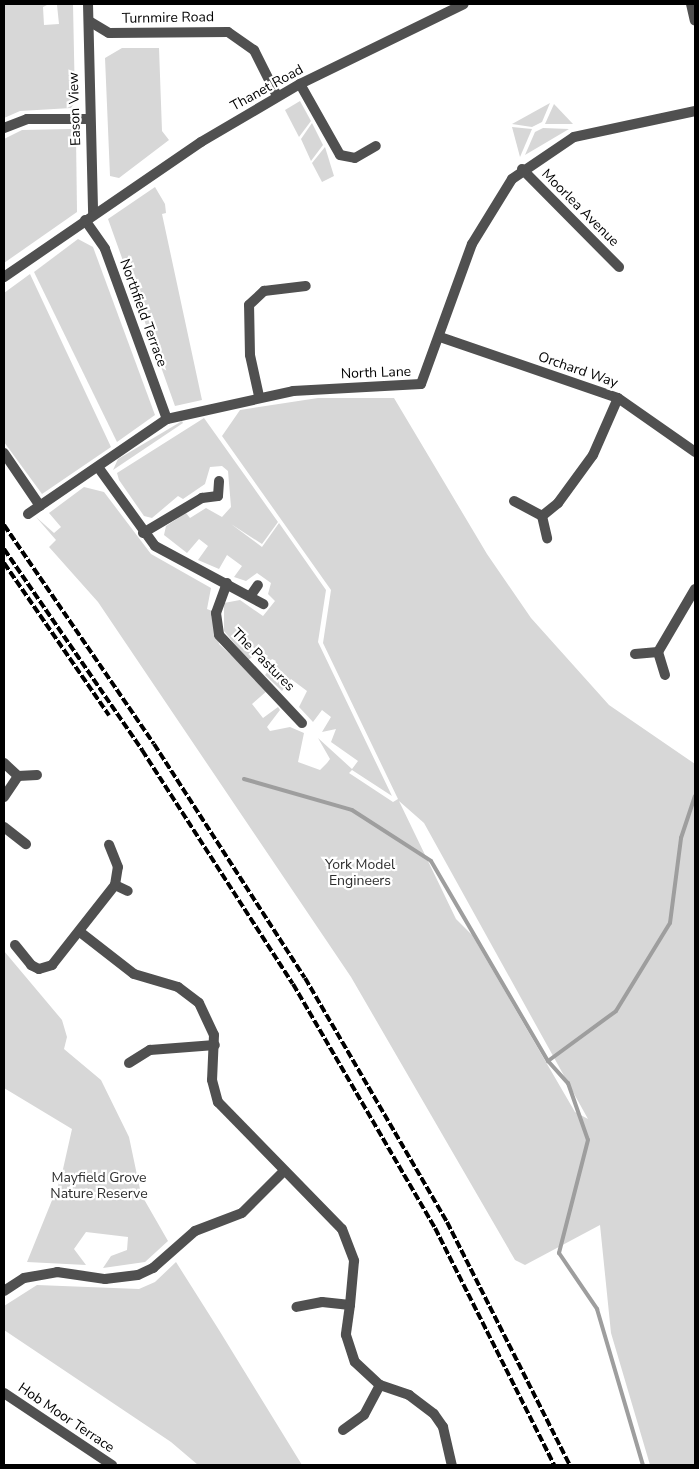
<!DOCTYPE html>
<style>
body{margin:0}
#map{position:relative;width:699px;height:1469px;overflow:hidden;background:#fff;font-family:"Nunito Sans",sans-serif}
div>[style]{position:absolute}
.green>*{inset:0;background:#d7d7d7}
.stream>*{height:4px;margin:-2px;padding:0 2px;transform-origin:2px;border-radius:2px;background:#9e9e9e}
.minor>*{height:10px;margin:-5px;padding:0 5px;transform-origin:5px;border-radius:5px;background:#505050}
.tertiary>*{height:10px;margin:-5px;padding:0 5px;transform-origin:5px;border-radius:5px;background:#505050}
.rail>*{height:4px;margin-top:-2px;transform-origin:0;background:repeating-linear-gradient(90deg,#000 0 8px,transparent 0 10.5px)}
span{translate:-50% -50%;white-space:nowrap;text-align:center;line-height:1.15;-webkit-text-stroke:4.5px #fff;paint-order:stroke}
.street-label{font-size:14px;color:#000}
.park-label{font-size:14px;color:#2e2e2e}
.frame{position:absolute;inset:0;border:5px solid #000;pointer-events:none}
</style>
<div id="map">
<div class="green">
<i style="clip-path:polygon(evenodd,4px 4px,73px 4px,75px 102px,71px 108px,20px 111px,4px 118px,4px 4px,47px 5px,57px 5px,59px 24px,44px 25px,43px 7px,47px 5px)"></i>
<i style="clip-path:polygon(122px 48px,159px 48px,162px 131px,169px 140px,119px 178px,110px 176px,105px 58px)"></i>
<i style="clip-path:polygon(300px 101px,311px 121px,299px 137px,285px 110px)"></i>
<i style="clip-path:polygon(550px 103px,542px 122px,532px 127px,512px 124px)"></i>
<i style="clip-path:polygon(554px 104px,573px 124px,545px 124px)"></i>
<i style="clip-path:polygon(312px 123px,323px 145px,311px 161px,301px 139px)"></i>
<i style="clip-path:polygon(512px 127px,532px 129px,520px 157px)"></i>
<i style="clip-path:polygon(543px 128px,569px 129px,525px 155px,535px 132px)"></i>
<i style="clip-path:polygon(71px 129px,76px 136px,77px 212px,4px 263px,4px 139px,22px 130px)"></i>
<i style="clip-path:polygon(325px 147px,334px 176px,322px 182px,312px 163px)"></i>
<i style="clip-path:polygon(155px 187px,165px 204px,166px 213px,162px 214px,202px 400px,175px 406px,108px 219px)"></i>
<i style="clip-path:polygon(78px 239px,93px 247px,155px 415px,117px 442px,34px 272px)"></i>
<i style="clip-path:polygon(30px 274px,111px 447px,42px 494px,4px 442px,4px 293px)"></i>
<i style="clip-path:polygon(evenodd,318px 398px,394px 398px,487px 554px,531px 618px,609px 705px,695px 764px,695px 1465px,650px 1465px,611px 1333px,600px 1225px,525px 1265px,515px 1260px,351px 977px,98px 602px,49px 547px,56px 540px,36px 517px,54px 533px,61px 527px,49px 513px,84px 487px,104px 492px,151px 554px,211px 588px,207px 609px,212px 611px,219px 644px,268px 690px,252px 704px,263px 718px,278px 707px,280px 710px,267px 727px,270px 731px,290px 727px,304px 733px,298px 762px,320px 770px,327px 763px,330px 759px,318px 738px,352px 769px,358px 761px,331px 742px,336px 729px,322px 732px,331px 717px,322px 710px,313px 722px,299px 707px,307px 691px,291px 679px,282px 691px,265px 675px,276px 661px,272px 659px,264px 668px,261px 665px,268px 656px,261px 651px,248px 660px,224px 631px,224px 603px,240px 600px,263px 616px,275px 601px,268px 594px,271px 583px,257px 573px,246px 581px,234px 577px,242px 566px,227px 555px,219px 569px,198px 560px,208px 546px,199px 539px,187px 553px,164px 535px,166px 526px,186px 513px,190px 518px,206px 508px,222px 517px,231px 507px,228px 471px,222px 466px,210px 467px,205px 484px,183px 499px,178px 496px,152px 518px,144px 516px,119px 480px,117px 473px,204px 418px,278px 522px,262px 544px,231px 524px,262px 547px,279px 523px,326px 590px,318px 642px,392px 796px,352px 770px,349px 773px,393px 802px,398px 799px,323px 643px,331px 590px,222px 436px,240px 410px,318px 398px,399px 801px,424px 823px,588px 1119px,575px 1112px,472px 935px,456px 919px,399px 801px)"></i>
<i style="clip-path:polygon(182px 421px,183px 423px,113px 470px,118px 459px)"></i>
<i style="clip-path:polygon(4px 951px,62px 1020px,67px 1037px,64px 1049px,101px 1080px,129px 1137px,141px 1194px,168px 1241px,145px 1262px,103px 1268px,111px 1256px,127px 1250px,128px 1237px,86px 1232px,74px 1249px,86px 1265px,27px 1262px,61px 1178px,72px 1129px,4px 1088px)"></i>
<i style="clip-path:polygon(176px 1262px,219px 1330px,302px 1465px,198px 1465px,171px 1442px,4px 1330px,4px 1306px,37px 1285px,139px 1289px,155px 1282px)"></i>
</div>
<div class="stream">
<i style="left:244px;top:779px;width:112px;rotate:16deg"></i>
<i style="left:352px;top:810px;width:94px;rotate:32.8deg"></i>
<i style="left:431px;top:861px;width:232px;rotate:59.7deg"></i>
<i style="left:548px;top:1061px;width:30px;rotate:48deg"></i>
<i style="left:568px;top:1083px;width:60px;rotate:70.7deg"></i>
<i style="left:588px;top:1140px;width:117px;rotate:104.4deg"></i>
<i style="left:559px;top:1253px;width:68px;rotate:55.8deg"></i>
<i style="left:597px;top:1309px;width:163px;rotate:73.6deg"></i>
<i style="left:548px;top:1061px;width:84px;rotate:-36.3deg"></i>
<i style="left:616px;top:1011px;width:103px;rotate:-58.5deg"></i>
<i style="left:670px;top:923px;width:86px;rotate:-82.6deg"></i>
<i style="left:681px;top:838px;width:44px;rotate:-71.6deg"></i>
</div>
<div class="minor">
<i style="left:88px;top:4px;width:210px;rotate:88.6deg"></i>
<i style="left:691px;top:4px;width:17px;rotate:77deg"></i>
<i style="left:89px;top:21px;width:23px;rotate:31deg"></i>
<i style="left:109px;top:33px;width:119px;rotate:-0.5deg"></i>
<i style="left:228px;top:32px;width:32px;rotate:35deg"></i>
<i style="left:254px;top:50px;width:51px;rotate:63.4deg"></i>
<i style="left:300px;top:84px;width:81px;rotate:60.6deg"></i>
<i style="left:340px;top:155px;width:15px;rotate:11deg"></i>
<i style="left:355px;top:158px;width:24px;rotate:-30deg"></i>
<i style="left:4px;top:128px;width:25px;rotate:-21deg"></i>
<i style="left:27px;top:119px;width:61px"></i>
<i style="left:522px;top:169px;width:138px;rotate:45.3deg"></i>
<i style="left:85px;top:220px;width:35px;rotate:55deg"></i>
<i style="left:105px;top:249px;width:181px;rotate:70deg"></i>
<i style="left:440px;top:337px;width:188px;rotate:18.9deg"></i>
<i style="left:618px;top:398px;width:94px;rotate:35deg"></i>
<i style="left:259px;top:396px;width:42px;rotate:-102.4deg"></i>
<i style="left:250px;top:355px;width:50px;rotate:-91.1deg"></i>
<i style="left:249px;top:305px;width:21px;rotate:-43deg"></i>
<i style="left:264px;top:291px;width:42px;rotate:-6.8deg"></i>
<i style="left:4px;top:453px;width:64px;rotate:55.8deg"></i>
<i style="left:98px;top:467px;width:97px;rotate:54.2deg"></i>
<i style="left:155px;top:546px;width:123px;rotate:28.2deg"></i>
<i style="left:514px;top:501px;width:32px;rotate:28deg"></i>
<i style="left:542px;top:516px;width:23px;rotate:77deg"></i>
<i style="left:28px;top:514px;width:168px;rotate:-34.4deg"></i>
<i style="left:167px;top:419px;width:129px;rotate:-12.5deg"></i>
<i style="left:293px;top:391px;width:128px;rotate:-3.1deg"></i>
<i style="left:421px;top:384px;width:149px;rotate:-70deg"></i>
<i style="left:472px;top:244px;width:76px;rotate:-58.4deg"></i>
<i style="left:512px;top:179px;width:75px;rotate:-34.1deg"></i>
<i style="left:574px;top:137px;width:124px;rotate:-12.1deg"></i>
<i style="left:542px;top:516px;width:21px;rotate:-39deg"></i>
<i style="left:558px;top:503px;width:59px;rotate:-53.9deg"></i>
<i style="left:593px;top:455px;width:62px;rotate:-66.3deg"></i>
<i style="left:143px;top:533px;width:69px;rotate:-30.7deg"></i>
<i style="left:202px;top:498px;width:16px;rotate:-7deg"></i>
<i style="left:218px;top:496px;width:15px;rotate:-86deg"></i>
<i style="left:227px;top:583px;width:32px;rotate:110deg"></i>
<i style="left:216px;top:613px;width:22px;rotate:82deg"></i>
<i style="left:219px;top:635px;width:121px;rotate:46.7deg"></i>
<i style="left:251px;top:595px;width:12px;rotate:-55deg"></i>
<i style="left:658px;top:652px;width:73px;rotate:-59.6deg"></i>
<i style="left:635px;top:654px;width:23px;rotate:-5deg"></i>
<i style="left:658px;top:652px;width:24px;rotate:73deg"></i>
<i style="left:4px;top:763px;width:19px;rotate:43deg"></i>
<i style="left:18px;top:776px;width:19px;rotate:-3deg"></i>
<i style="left:4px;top:797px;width:25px;rotate:-56deg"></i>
<i style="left:4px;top:827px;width:28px;rotate:38deg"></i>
<i style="left:115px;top:885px;width:14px;rotate:25deg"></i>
<i style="left:80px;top:932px;width:68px;rotate:37.9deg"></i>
<i style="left:134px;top:974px;width:46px;rotate:16.5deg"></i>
<i style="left:178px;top:987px;width:26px;rotate:37deg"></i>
<i style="left:199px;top:1003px;width:35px;rotate:65deg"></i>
<i style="left:214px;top:1035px;width:45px;rotate:92.5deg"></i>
<i style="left:212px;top:1080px;width:23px;rotate:75deg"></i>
<i style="left:218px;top:1102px;width:177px;rotate:45.7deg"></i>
<i style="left:342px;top:1229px;width:34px;rotate:69deg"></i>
<i style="left:354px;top:1261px;width:44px;rotate:95.2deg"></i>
<i style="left:350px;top:1305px;width:28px;rotate:-174deg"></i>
<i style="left:322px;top:1302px;width:26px;rotate:169deg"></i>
<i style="left:15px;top:945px;width:26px;rotate:51deg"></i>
<i style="left:31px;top:965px;width:9px;rotate:27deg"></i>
<i style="left:39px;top:969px;width:14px;rotate:-17deg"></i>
<i style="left:52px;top:965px;width:102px;rotate:-51.8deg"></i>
<i style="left:115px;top:885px;width:18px;rotate:-81deg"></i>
<i style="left:118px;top:867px;width:24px;rotate:-112deg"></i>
<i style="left:129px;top:1063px;width:25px;rotate:-32deg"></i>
<i style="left:150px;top:1050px;width:65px;rotate:-4.4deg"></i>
<i style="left:4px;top:1291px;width:24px;rotate:-33deg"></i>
<i style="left:24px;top:1278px;width:34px;rotate:-10deg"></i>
<i style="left:57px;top:1272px;width:49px;rotate:8.3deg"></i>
<i style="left:105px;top:1279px;width:33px;rotate:-7deg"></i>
<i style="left:138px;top:1275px;width:17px;rotate:-25deg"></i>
<i style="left:153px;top:1268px;width:56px;rotate:-41.4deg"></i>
<i style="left:195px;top:1231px;width:50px;rotate:-21deg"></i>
<i style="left:242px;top:1213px;width:59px;rotate:-45deg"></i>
<i style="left:350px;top:1305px;width:30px;rotate:98deg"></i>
<i style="left:346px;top:1335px;width:28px;rotate:72deg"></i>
<i style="left:355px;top:1362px;width:34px;rotate:43deg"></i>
<i style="left:380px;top:1385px;width:31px;rotate:19deg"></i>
<i style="left:409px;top:1395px;width:31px;rotate:37deg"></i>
<i style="left:434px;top:1414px;width:16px;rotate:55deg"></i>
<i style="left:443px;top:1427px;width:39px;rotate:77deg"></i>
<i style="left:4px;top:1393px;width:130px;rotate:33.7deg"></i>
<i style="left:343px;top:1430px;width:26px;rotate:-36deg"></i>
<i style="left:364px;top:1415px;width:34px;rotate:-62deg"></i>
</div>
<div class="tertiary">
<i style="left:4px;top:277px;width:239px;rotate:-34.4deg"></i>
<i style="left:201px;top:142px;width:115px;rotate:-30.4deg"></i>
<i style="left:300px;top:84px;width:182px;rotate:-26deg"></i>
</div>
<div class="rail">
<i style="left:4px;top:525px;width:265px;rotate:55.6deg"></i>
<i style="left:154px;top:744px;width:278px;rotate:57.2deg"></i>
<i style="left:305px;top:978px;width:282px;rotate:59.8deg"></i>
<i style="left:447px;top:1222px;width:272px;rotate:63.2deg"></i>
<i style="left:4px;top:549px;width:244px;rotate:55.5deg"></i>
<i style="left:142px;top:750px;width:278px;rotate:57.2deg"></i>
<i style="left:293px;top:984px;width:282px;rotate:59.8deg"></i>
<i style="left:435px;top:1228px;width:265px;rotate:63.3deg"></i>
<i style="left:4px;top:563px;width:185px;rotate:55.4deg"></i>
</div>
<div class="street-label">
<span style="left:168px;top:18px;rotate:-1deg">Turnmire Road</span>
<span style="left:267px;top:88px;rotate:-29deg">Thanet Road</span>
<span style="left:75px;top:109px;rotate:-92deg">Eason View</span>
<span style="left:580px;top:208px;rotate:45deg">Moorlea Avenue</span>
<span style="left:143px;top:313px;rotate:70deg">Northfield Terrace</span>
<span style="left:578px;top:370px;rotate:19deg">Orchard Way</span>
<span style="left:376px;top:373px;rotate:-2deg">North Lane</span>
<span style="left:263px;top:660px;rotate:45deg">The Pastures</span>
<span style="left:66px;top:1418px;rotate:34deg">Hob Moor Terrace</span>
</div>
<div class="park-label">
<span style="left:360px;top:873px">York Model<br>Engineers</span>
<span style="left:99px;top:1186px">Mayfield Grove<br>Nature Reserve</span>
</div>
<div class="frame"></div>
</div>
